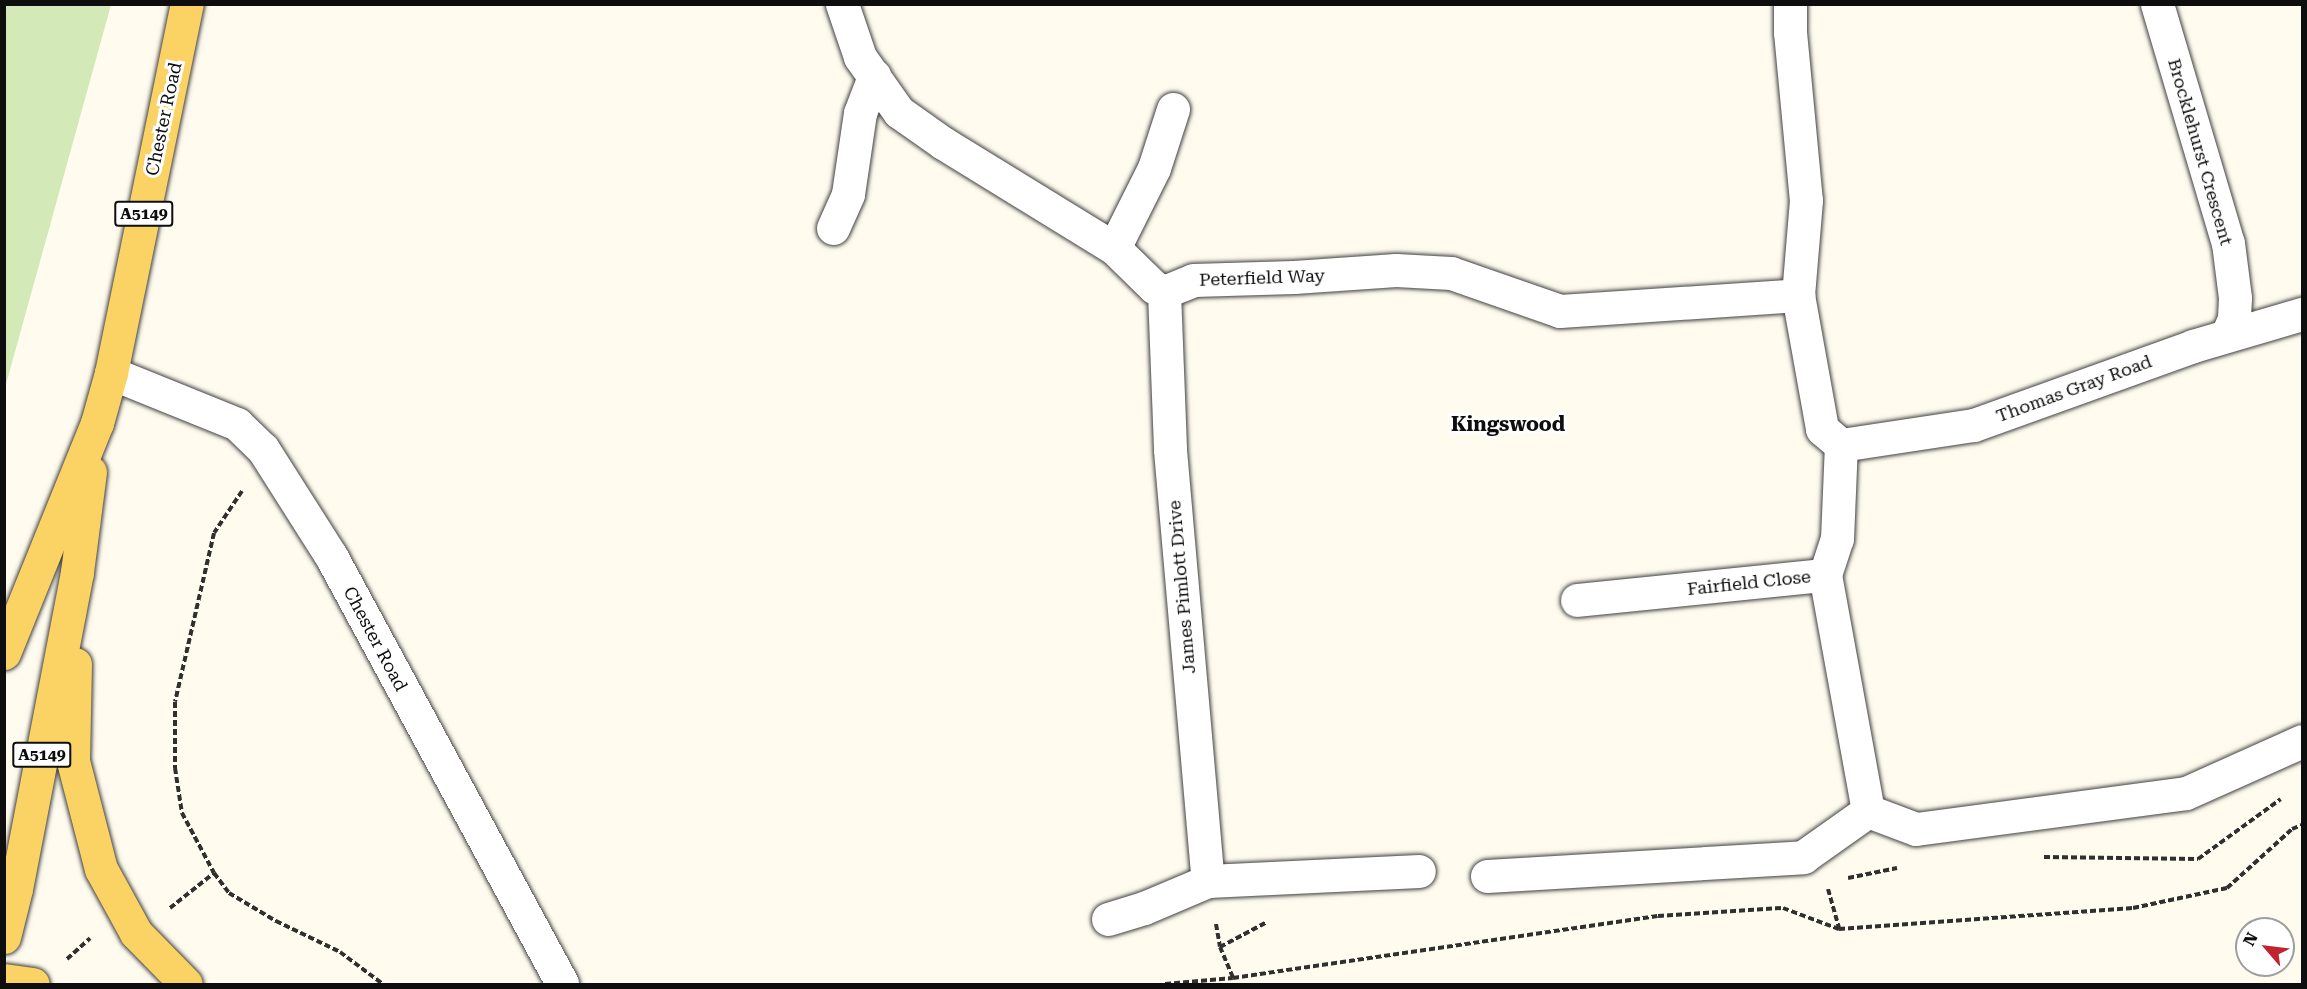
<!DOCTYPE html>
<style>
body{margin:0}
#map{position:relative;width:2307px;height:989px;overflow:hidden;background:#fffcef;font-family:"Roboto Serif",serif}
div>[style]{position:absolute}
.green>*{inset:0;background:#d3eab8}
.path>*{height:4px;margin-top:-2px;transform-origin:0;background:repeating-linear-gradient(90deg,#303030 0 6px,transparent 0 9px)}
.roads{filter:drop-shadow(0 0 2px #414141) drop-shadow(0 0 2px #414141)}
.minor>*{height:33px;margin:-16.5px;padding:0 16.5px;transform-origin:16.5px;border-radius:16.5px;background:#fff}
.major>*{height:33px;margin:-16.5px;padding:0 16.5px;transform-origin:16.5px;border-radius:16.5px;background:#fad364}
span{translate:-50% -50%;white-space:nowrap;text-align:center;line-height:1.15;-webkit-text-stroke:6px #fff;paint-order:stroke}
.shield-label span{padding:2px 4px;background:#fff;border:2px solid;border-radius:4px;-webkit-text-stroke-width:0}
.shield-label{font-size:16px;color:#0e0e0e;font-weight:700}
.street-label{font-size:18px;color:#0e0e0e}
.neighbourhood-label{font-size:20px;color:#0e0e0e;font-weight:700}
.frame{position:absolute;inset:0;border:6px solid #0e0e0e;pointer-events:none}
.north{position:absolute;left:2235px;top:917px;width:60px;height:60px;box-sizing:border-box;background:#fff;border:2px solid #9f9f9f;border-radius:50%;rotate:298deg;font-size:16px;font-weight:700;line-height:24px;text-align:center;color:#0e0e0e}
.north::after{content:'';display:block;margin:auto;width:21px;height:27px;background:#c0242e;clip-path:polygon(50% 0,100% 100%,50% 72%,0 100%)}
</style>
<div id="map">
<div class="green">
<i style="clip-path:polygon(5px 4px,111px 5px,5px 388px,4px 5px)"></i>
</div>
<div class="path">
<i style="left:242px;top:491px;width:50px;rotate:123.7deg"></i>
<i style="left:214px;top:533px;width:173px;rotate:103deg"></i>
<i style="left:175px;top:702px;width:66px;rotate:90deg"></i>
<i style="left:175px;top:768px;width:46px;rotate:81.2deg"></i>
<i style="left:182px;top:813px;width:68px;rotate:61.9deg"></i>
<i style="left:214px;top:873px;width:25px;rotate:53deg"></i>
<i style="left:229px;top:893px;width:55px;rotate:30.8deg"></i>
<i style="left:276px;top:921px;width:71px;rotate:25.8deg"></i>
<i style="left:340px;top:952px;width:54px;rotate:36.7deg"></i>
<i style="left:2044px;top:857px;width:154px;rotate:0.7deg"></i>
<i style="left:2198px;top:859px;width:102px;rotate:-35.9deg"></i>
<i style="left:1848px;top:878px;width:50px;rotate:-11.5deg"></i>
<i style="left:1828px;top:889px;width:41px;rotate:74.2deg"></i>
<i style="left:170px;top:908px;width:56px;rotate:-38.5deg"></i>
<i style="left:1216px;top:924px;width:23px;rotate:80deg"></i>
<i style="left:1220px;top:947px;width:34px;rotate:67deg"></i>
<i style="left:1220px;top:947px;width:53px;rotate:-28deg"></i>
<i style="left:67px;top:959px;width:31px;rotate:-42deg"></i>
<i style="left:1165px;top:984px;width:68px;rotate:-5deg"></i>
<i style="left:1233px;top:978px;width:429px;rotate:-8.3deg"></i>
<i style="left:1658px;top:916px;width:125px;rotate:-3.7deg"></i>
<i style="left:1783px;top:908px;width:60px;rotate:20.6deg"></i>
<i style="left:1839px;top:929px;width:295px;rotate:-4.1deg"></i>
<i style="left:2133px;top:908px;width:96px;rotate:-12deg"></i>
<i style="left:2227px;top:888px;width:88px;rotate:-42.2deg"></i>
<i style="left:2292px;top:829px;width:11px;rotate:-22deg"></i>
</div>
<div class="roads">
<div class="minor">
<i style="left:842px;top:4px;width:56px;rotate:71.2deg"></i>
<i style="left:860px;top:57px;width:67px;rotate:54.7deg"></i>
<i style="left:899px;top:112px;width:54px;rotate:35.2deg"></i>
<i style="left:943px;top:143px;width:201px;rotate:31.6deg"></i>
<i style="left:1114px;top:248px;width:56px;rotate:44.3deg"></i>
<i style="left:1154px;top:287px;width:11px;rotate:27deg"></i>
<i style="left:1164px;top:292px;width:31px;rotate:-22deg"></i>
<i style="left:1193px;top:280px;width:101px;rotate:-1.7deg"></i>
<i style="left:1294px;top:277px;width:102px;rotate:-3.9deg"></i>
<i style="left:1396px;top:270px;width:55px;rotate:3.1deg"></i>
<i style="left:1451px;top:273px;width:115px;rotate:19.2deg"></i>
<i style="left:1560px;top:311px;width:239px;rotate:-3.8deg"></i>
<i style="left:1790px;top:4px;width:28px;rotate:90deg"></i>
<i style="left:1790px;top:32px;width:169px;rotate:84.6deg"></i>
<i style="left:1806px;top:200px;width:95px;rotate:94.8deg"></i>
<i style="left:1798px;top:295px;width:136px;rotate:79.8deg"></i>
<i style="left:1822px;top:429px;width:25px;rotate:40deg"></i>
<i style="left:2157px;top:4px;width:249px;rotate:73.5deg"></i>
<i style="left:2228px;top:243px;width:55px;rotate:82.7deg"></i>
<i style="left:2235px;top:298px;width:21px;rotate:93deg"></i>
<i style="left:2234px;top:319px;width:17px;rotate:114deg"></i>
<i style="left:833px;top:228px;width:37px;rotate:-66deg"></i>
<i style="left:848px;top:194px;width:82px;rotate:-81.6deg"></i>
<i style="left:860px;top:113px;width:40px;rotate:-69deg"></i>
<i style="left:1114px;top:248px;width:89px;rotate:-63.4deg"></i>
<i style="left:1154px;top:168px;width:62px;rotate:-72.1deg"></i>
<i style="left:1164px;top:292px;width:158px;rotate:87.8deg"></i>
<i style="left:1170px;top:450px;width:433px;rotate:85deg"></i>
<i style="left:1208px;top:881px;width:211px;rotate:-2.7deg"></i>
<i style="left:111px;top:373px;width:136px;rotate:22deg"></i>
<i style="left:237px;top:424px;width:36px;rotate:44deg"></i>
<i style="left:263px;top:449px;width:127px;rotate:57.6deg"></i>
<i style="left:331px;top:556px;width:486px;rotate:61.6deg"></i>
<i style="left:1841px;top:445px;width:134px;rotate:-8.6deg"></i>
<i style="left:1974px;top:425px;width:233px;rotate:-19.8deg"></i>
<i style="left:2193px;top:346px;width:114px;rotate:-16.4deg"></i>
<i style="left:1577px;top:600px;width:249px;rotate:-5.8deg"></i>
<i style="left:1868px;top:811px;width:51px;rotate:20.6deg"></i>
<i style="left:1916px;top:829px;width:272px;rotate:-7.6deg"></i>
<i style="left:2186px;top:793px;width:127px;rotate:-24.1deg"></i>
<i style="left:1487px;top:876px;width:317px;rotate:-3.4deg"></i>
<i style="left:1803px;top:857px;width:80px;rotate:-35.3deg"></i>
<i style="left:1868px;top:811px;width:240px;rotate:-100.3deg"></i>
<i style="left:1825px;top:575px;width:38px;rotate:-72deg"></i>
<i style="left:1837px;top:539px;width:94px;rotate:-87.6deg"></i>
<i style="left:1108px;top:919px;width:38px;rotate:-17deg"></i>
<i style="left:1144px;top:908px;width:69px;rotate:-22.9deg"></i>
</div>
<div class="major">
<i style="left:4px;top:653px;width:248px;rotate:-68deg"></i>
<i style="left:97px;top:423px;width:52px;rotate:-74.4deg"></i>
<i style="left:111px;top:373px;width:377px;rotate:-78.4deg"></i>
<i style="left:75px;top:664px;width:97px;rotate:91.2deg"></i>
<i style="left:73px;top:761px;width:112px;rotate:75.5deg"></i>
<i style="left:101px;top:869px;width:73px;rotate:61.3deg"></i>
<i style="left:136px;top:933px;width:71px;rotate:45.6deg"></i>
<i style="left:4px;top:937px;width:49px;rotate:-76deg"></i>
<i style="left:16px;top:889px;width:323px;rotate:-79.1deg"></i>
<i style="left:77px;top:572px;width:101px;rotate:-82.6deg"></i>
<i style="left:4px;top:980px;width:29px;rotate:8deg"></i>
</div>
</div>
<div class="shield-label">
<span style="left:144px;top:214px">A5149</span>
<span style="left:42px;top:755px">A5149</span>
</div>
<div class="street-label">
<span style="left:164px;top:119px;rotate:-78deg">Chester Road</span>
<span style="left:2200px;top:152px;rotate:74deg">Brocklehurst Crescent</span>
<span style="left:1262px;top:278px;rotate:-2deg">Peterfield Way</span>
<span style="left:2074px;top:389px;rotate:-20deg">Thomas Gray Road</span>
<span style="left:1749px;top:583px;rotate:-6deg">Fairfield Close</span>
<span style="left:1182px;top:587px;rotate:-95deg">James Pimlott Drive</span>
<span style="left:375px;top:639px;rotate:62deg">Chester Road</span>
</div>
<div class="neighbourhood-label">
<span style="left:1508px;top:424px">Kingswood</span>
</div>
<div class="frame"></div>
<div class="north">N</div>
</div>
